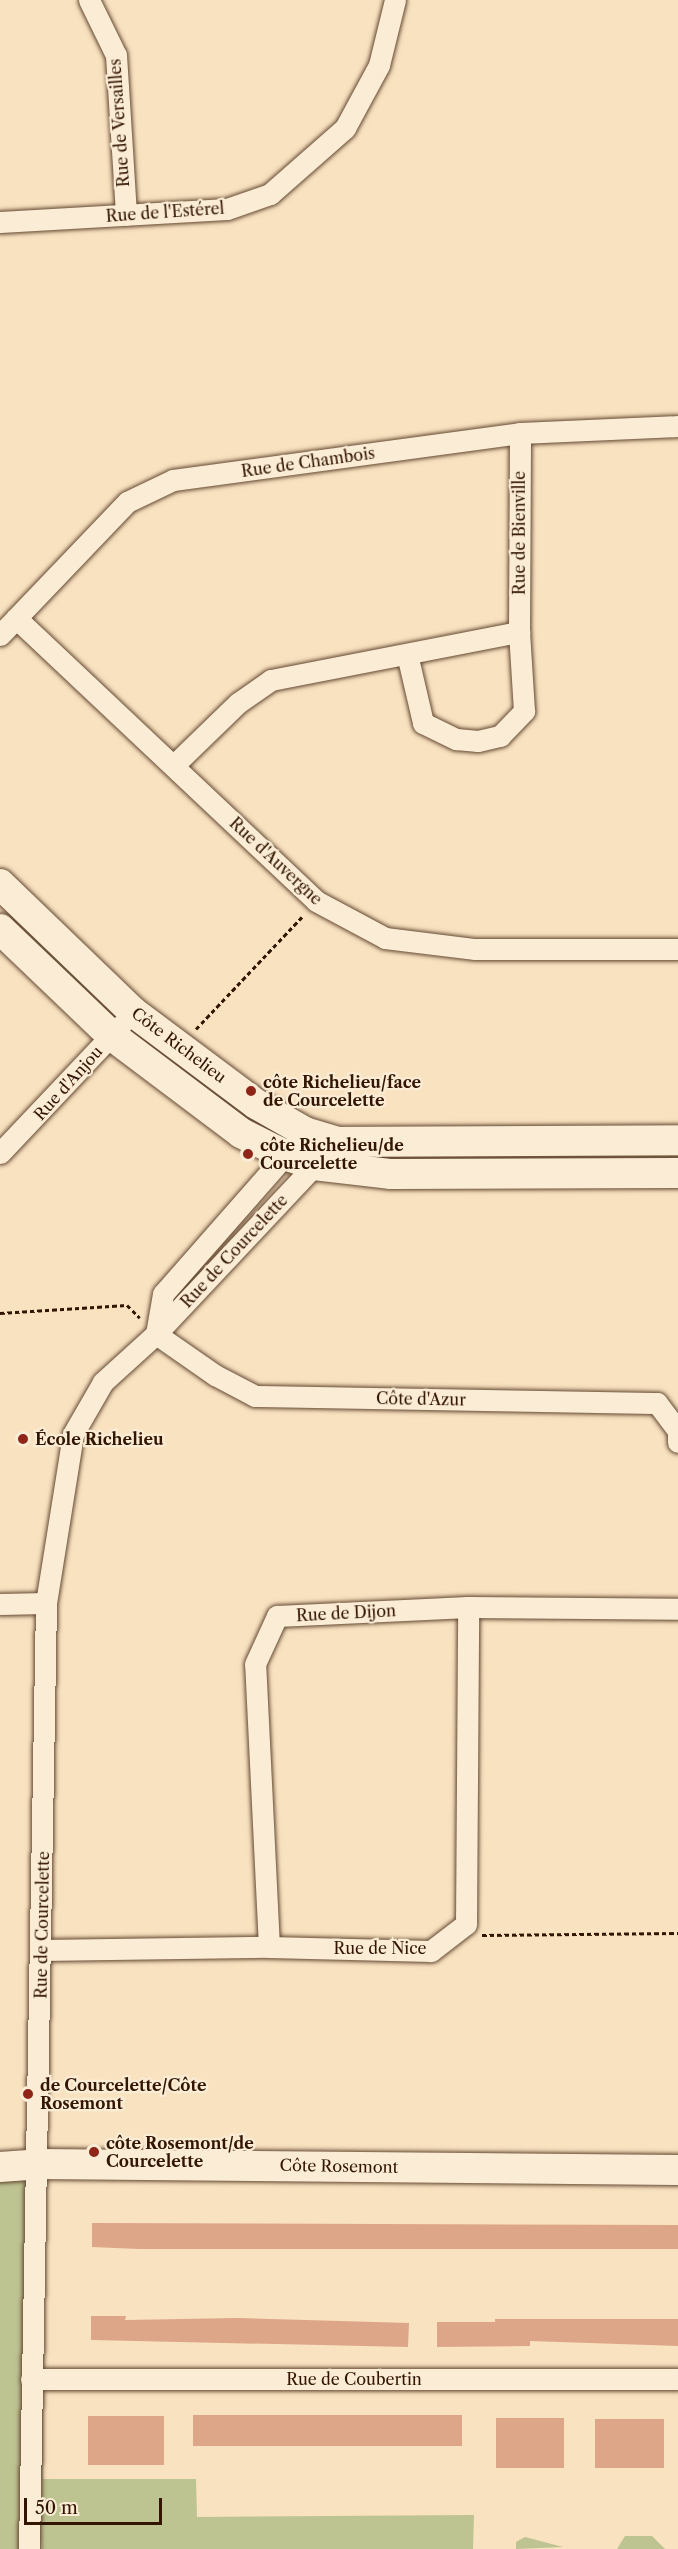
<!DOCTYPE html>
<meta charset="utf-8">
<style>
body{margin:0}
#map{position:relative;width:678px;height:2549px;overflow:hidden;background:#f9e2c0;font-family:"Libre Caslon Text",serif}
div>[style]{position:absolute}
.green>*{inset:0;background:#bec392}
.building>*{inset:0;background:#dea689;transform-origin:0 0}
.path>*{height:3px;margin-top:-1.5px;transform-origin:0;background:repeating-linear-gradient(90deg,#331602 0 4.5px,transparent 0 7.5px)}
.roads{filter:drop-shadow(0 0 2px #644932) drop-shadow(0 0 2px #644932)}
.street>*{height:21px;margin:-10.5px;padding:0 10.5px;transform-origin:10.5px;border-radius:10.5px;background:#fbecd6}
.secondary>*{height:30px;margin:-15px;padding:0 15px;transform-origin:15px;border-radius:15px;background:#fbecd6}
.dots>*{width:16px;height:16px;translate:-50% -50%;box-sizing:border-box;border:3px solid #fbecd6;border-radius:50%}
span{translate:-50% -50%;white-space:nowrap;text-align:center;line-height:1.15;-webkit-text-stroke:4.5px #fbecd6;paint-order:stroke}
.street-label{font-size:16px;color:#331602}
.poi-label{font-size:16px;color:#331602;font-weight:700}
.left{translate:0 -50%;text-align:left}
.scale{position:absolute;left:24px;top:2498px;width:138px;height:27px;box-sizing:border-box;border:3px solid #331602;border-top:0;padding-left:8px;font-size:18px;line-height:21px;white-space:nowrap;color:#331602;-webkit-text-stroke:4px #fbecd6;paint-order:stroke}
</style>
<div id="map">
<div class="green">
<i style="clip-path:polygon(45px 2163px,43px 2479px,196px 2479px,197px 2517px,474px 2515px,473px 2549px,42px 2549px,42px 2538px,41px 2549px,0 2549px,0 2167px)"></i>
<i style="clip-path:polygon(625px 2536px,652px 2536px,665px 2549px,617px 2549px)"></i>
<i style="clip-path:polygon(525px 2537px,563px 2547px,516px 2549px,516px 2542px)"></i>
</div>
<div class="building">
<i style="clip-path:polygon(92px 2223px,678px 2225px,678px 2249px,138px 2249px,92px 2247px)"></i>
<i style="clip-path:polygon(91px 2316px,126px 2316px,125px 2320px,238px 2318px,409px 2323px,408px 2347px,91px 2340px)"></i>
<i style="clip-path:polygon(495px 2319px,678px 2319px,678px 2346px,530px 2341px,530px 2346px,437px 2347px,437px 2322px,495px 2322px)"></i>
<i style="left:193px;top:2415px;width:269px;height:31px"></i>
<i style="left:164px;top:2416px;width:49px;height:76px;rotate:90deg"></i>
<i style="left:496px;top:2418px;width:68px;height:50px"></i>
<i style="left:595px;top:2419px;width:69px;height:49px"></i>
</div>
<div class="path">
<i style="left:196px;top:1029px;width:156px;rotate:-46.6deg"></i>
<i style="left:0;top:1313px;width:127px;rotate:-3.6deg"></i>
<i style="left:127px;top:1305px;width:18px;rotate:45deg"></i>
<i style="left:482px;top:1935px;width:196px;rotate:-0.6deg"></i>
</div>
<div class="roads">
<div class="street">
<i style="left:89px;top:0;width:61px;rotate:63.9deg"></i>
<i style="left:116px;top:55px;width:160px;rotate:86.4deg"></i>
<i style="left:0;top:222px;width:227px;rotate:-3.3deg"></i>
<i style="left:227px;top:209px;width:46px;rotate:-19.2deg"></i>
<i style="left:270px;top:194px;width:100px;rotate:-41.3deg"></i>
<i style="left:345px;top:128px;width:72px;rotate:-61.6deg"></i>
<i style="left:379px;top:65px;width:67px;rotate:-76.2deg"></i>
<i style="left:16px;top:618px;width:412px;rotate:43.3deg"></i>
<i style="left:316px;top:901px;width:78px;rotate:28.2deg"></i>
<i style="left:385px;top:938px;width:91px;rotate:7deg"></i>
<i style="left:475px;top:949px;width:203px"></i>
<i style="left:0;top:635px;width:184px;rotate:-46.3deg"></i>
<i style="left:127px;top:502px;width:51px;rotate:-25.6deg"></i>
<i style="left:173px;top:480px;width:350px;rotate:-7.7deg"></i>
<i style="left:520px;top:433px;width:158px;rotate:-2.5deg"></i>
<i style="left:407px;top:654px;width:71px;rotate:76.9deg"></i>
<i style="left:423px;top:723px;width:37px;rotate:26deg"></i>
<i style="left:456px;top:739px;width:22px;rotate:5deg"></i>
<i style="left:478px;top:741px;width:23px;rotate:-13deg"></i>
<i style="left:500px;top:736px;width:35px;rotate:-46deg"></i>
<i style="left:524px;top:711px;width:79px;rotate:-93.6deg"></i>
<i style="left:519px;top:632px;width:199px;rotate:-89.7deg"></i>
<i style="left:175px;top:764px;width:88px;rotate:-44.1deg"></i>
<i style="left:238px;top:703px;width:40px;rotate:-34.9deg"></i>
<i style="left:271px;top:680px;width:253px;rotate:-11deg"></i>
<i style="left:0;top:1153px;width:176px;rotate:-46.6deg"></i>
<i style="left:156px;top:1334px;width:72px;rotate:34.8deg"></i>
<i style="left:215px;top:1375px;width:45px;rotate:27.7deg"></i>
<i style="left:255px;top:1396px;width:402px;rotate:1deg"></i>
<i style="left:657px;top:1403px;width:35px;rotate:53deg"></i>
<i style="left:678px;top:1431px;width:11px;rotate:90deg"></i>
<i style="left:156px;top:1334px;width:41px;rotate:-80.1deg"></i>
<i style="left:163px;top:1294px;width:198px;rotate:-48.7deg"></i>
<i style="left:0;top:1604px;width:46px;rotate:-1.2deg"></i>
<i style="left:269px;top:1947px;width:283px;rotate:-92.8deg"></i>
<i style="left:255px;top:1664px;width:53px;rotate:-65.4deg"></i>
<i style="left:277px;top:1616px;width:191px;rotate:-2.7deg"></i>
<i style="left:468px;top:1607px;width:210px;rotate:0.5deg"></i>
<i style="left:41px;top:1950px;width:228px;rotate:-0.8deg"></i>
<i style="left:269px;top:1947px;width:162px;rotate:1.4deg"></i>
<i style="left:431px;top:1951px;width:44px;rotate:-37.6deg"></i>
<i style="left:466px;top:1924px;width:317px;rotate:-89.6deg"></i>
<i style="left:31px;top:2379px;width:647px"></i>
<i style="left:29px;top:2549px;width:946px;rotate:-88.97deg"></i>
<i style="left:46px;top:1603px;width:171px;rotate:-80.9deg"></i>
<i style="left:73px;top:1434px;width:60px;rotate:-60deg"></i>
<i style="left:103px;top:1382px;width:72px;rotate:-42.2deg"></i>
<i style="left:156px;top:1334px;width:243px;rotate:-46.8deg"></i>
</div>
<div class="secondary">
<i style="left:0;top:884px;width:185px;rotate:43.9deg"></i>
<i style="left:133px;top:1012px;width:154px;rotate:36.8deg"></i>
<i style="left:256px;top:1104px;width:56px;rotate:29.7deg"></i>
<i style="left:305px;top:1132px;width:34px;rotate:17deg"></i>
<i style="left:338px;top:1142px;width:340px;rotate:-0.3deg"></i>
<i style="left:0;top:929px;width:153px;rotate:43.7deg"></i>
<i style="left:111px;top:1035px;width:163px;rotate:37deg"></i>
<i style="left:241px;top:1133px;width:49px;rotate:26.6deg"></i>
<i style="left:285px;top:1155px;width:31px;rotate:19deg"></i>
<i style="left:314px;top:1165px;width:78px;rotate:6.7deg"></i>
<i style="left:391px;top:1174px;width:287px;rotate:-0.2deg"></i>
<i style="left:0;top:2167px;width:39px;rotate:-4deg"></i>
<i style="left:39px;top:2164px;width:639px;rotate:0.54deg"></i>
</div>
</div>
<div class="dots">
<i style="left:251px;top:1091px;background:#8f2418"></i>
<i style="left:248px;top:1154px;background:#8f2418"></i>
<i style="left:23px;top:1439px;background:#8f2418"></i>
<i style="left:28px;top:2094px;background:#8f2418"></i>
<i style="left:94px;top:2152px;background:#8f2418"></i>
</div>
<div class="street-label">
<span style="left:119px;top:123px;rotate:-94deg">Rue de Versailles</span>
<span style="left:165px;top:212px;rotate:-4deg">Rue de l'Estérel</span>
<span style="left:308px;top:462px;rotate:-8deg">Rue de Chambois</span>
<span style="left:519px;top:533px;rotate:-90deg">Rue de Bienville</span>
<span style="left:276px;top:861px;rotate:43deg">Rue d'Auvergne</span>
<span style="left:179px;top:1045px;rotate:37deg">Côte Richelieu</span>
<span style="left:68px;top:1083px;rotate:-48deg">Rue d'Anjou</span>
<span style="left:234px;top:1251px;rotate:-47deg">Rue de Courcelette</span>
<span style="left:421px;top:1399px;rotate:1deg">Côte d'Azur</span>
<span style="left:346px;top:1613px;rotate:-3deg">Rue de Dijon</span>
<span style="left:42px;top:1925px;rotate:-89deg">Rue de Courcelette</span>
<span style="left:380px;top:1948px">Rue de Nice</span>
<span style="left:339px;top:2166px;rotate:1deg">Côte Rosemont</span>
<span style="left:354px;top:2379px">Rue de Coubertin</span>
</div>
<div class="poi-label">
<span class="left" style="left:263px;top:1091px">côte Richelieu/face<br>de Courcelette</span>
<span class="left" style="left:260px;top:1154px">côte Richelieu/de<br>Courcelette</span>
<span class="left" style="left:35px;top:1439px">École Richelieu</span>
<span class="left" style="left:40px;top:2094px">de Courcelette/Côte<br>Rosemont</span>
<span class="left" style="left:106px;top:2152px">côte Rosemont/de<br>Courcelette</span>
</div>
<div class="scale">50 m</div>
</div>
